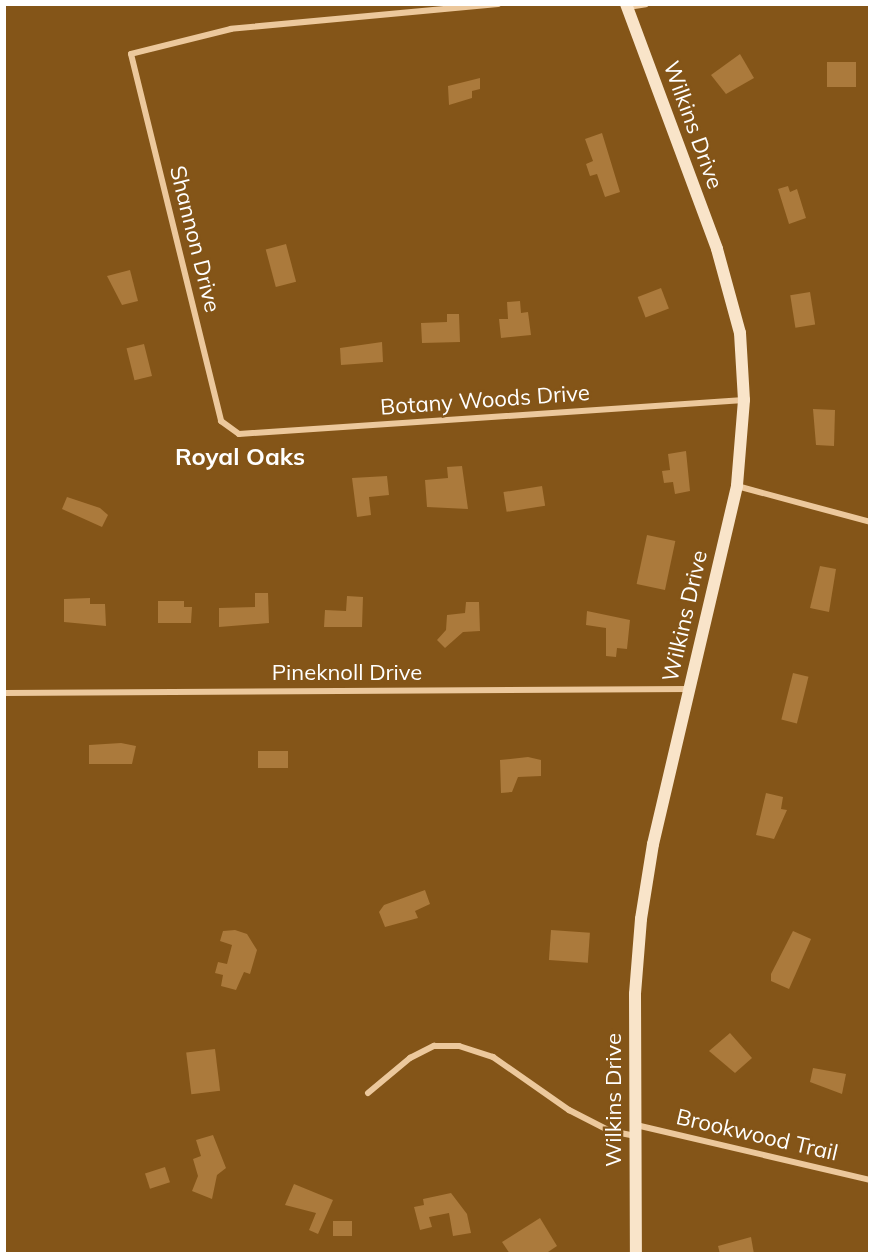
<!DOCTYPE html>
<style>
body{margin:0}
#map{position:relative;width:874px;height:1258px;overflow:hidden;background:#845518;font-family:Mulish,sans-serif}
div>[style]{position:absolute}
.building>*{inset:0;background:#ab7a3c;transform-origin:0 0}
.street>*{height:6px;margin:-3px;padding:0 3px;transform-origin:3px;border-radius:3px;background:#ecc89c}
.secondary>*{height:12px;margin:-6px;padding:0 6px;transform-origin:6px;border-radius:6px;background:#f9e4c9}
span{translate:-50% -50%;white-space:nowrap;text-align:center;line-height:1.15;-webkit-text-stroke:4.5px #845518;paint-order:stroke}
.street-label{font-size:22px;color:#fff}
.neighbourhood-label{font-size:24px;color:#fff;font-weight:700}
.frame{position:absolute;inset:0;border:6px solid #fff;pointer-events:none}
</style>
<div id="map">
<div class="building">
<i style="clip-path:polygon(740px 54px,754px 78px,726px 94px,711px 75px)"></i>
<i style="left:827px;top:62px;width:29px;height:25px"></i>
<i style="clip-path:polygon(480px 78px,480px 89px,472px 91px,472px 98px,449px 105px,448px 86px)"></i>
<i style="clip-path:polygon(602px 133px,620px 192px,605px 197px,597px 174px,590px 176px,586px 164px,593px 161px,585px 139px)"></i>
<i style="clip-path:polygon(788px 186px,790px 192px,797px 189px,806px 218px,789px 224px,778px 189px)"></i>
<i style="left:286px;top:244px;width:39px;height:21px;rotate:75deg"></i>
<i style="clip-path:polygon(130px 270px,138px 301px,122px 305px,107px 276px)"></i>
<i style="left:661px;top:288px;width:22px;height:25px;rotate:69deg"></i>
<i style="left:810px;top:292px;width:33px;height:20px;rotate:81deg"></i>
<i style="clip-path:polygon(520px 301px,521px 313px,528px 312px,531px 335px,501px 338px,499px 319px,508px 319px,507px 302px)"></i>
<i style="clip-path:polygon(447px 314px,459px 314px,460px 342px,422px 343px,421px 323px,447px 322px)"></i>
<i style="clip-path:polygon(382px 342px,383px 362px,341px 365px,340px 348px)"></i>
<i style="left:144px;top:344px;width:33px;height:18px;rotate:76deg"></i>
<i style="clip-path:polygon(813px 409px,835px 410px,834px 446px,816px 445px)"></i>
<i style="clip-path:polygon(686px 451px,690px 491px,675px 494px,673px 482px,664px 483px,662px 471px,670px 470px,668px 454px)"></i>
<i style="clip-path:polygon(462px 466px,468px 509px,427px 507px,425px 480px,448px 478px,447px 467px)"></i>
<i style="clip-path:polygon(387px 476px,389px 495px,369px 497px,371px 515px,357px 517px,352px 478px)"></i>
<i style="left:542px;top:486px;width:20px;height:39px;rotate:81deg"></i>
<i style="clip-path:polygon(67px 497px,100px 508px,108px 515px,102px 527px,62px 509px)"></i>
<i style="left:647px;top:535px;width:29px;height:50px;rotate:12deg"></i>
<i style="clip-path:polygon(820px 566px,836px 569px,829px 612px,810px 608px)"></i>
<i style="clip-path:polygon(255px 593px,268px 593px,269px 623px,219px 627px,219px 608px,255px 607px)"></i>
<i style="clip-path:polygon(347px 596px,363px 597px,362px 627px,324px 627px,325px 610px,346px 611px)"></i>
<i style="clip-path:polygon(90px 598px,90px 604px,105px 604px,106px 626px,64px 622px,64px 599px)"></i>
<i style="clip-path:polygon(158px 601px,184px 601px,184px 607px,192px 607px,191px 623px,158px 623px)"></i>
<i style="clip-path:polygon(466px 602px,479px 602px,480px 631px,463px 632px,445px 648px,437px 640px,446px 630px,447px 615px,465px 613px)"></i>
<i style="clip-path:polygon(587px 611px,630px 620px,627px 649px,617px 648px,616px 657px,606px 656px,606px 628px,586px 625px)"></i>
<i style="left:793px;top:673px;width:16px;height:48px;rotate:14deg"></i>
<i style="clip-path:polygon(121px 743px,136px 746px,132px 764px,89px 764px,89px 745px)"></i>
<i style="left:288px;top:751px;width:17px;height:30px;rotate:90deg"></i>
<i style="clip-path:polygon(528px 757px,541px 760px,541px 776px,518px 777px,512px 792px,501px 793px,500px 760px)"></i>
<i style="clip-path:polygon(766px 793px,783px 797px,781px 809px,787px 810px,774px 839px,756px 835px)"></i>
<i style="clip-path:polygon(425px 890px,430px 904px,415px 911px,418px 918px,385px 927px,379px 912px,384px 905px)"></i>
<i style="clip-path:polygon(235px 930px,247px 934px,257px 950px,250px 974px,244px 972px,236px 990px,221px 986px,223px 975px,215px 973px,218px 962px,227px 964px,232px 945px,220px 941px,223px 931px)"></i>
<i style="left:551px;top:930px;width:39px;height:30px;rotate:4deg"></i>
<i style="clip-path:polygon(793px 931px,811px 939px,789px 989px,771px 981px,771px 974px)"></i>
<i style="clip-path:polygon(730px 1033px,752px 1058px,735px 1073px,709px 1051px)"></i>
<i style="left:215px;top:1049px;width:42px;height:29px;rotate:83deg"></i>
<i style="clip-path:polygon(813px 1068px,846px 1074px,842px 1094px,810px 1082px)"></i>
<i style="clip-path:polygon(213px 1135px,226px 1168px,217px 1175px,212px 1199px,192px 1191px,198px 1176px,193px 1159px,201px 1156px,196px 1140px)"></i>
<i style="left:165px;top:1167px;width:16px;height:21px;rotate:72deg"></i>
<i style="clip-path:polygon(294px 1184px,333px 1200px,318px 1234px,309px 1230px,316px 1213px,285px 1205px)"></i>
<i style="clip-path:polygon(451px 1193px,467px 1214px,471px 1233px,453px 1236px,449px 1213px,429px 1217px,432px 1227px,420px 1230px,414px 1207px,424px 1205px,423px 1199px)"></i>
<i style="clip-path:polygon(540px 1218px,557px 1246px,545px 1254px,510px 1254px,502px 1242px)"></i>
<i style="left:333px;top:1221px;width:19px;height:15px"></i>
<i style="clip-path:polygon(751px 1237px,754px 1254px,720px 1254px,718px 1246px)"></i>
</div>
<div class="street">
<i style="left:498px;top:4px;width:268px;rotate:174.7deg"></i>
<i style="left:231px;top:29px;width:103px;rotate:166deg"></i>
<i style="left:131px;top:54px;width:378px;rotate:76.2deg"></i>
<i style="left:221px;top:421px;width:22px;rotate:36deg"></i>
<i style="left:239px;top:434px;width:506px;rotate:-3.85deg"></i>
<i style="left:628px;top:7px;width:18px;rotate:-9deg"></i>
<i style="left:737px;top:486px;width:138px;rotate:15.1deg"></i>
<i style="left:4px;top:693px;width:685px;rotate:-0.33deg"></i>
<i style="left:368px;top:1093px;width:55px;rotate:-39.8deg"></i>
<i style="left:410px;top:1058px;width:27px;rotate:-27deg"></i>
<i style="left:434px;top:1046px;width:25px"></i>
<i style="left:459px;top:1046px;width:36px;rotate:18deg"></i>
<i style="left:493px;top:1057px;width:93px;rotate:34.9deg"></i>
<i style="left:569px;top:1110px;width:46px;rotate:27.1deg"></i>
<i style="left:610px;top:1131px;width:25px;rotate:11deg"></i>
<i style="left:636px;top:1125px;width:240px;rotate:13.2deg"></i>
</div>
<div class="secondary">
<i style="left:626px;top:4px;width:261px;rotate:69.6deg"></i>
<i style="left:717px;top:249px;width:87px;rotate:74.7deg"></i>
<i style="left:740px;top:333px;width:67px;rotate:86.6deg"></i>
<i style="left:744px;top:400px;width:86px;rotate:94.7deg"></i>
<i style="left:737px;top:486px;width:368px;rotate:103.2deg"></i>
<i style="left:653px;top:844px;width:76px;rotate:99.1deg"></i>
<i style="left:641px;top:919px;width:75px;rotate:94.6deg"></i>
<i style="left:635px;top:994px;width:260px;rotate:89.8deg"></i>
</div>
<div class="street-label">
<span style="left:693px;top:125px;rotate:70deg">Wilkins Drive</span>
<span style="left:195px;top:239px;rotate:76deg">Shannon Drive</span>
<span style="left:485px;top:400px;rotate:-4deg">Botany Woods Drive</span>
<span style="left:685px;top:616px;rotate:-77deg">Wilkins Drive</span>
<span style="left:347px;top:673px">Pineknoll Drive</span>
<span style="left:614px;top:1100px;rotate:-90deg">Wilkins Drive</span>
<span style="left:757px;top:1135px;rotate:13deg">Brookwood Trail</span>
</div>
<div class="neighbourhood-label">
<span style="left:240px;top:457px">Royal Oaks</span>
</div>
<div class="frame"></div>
</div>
